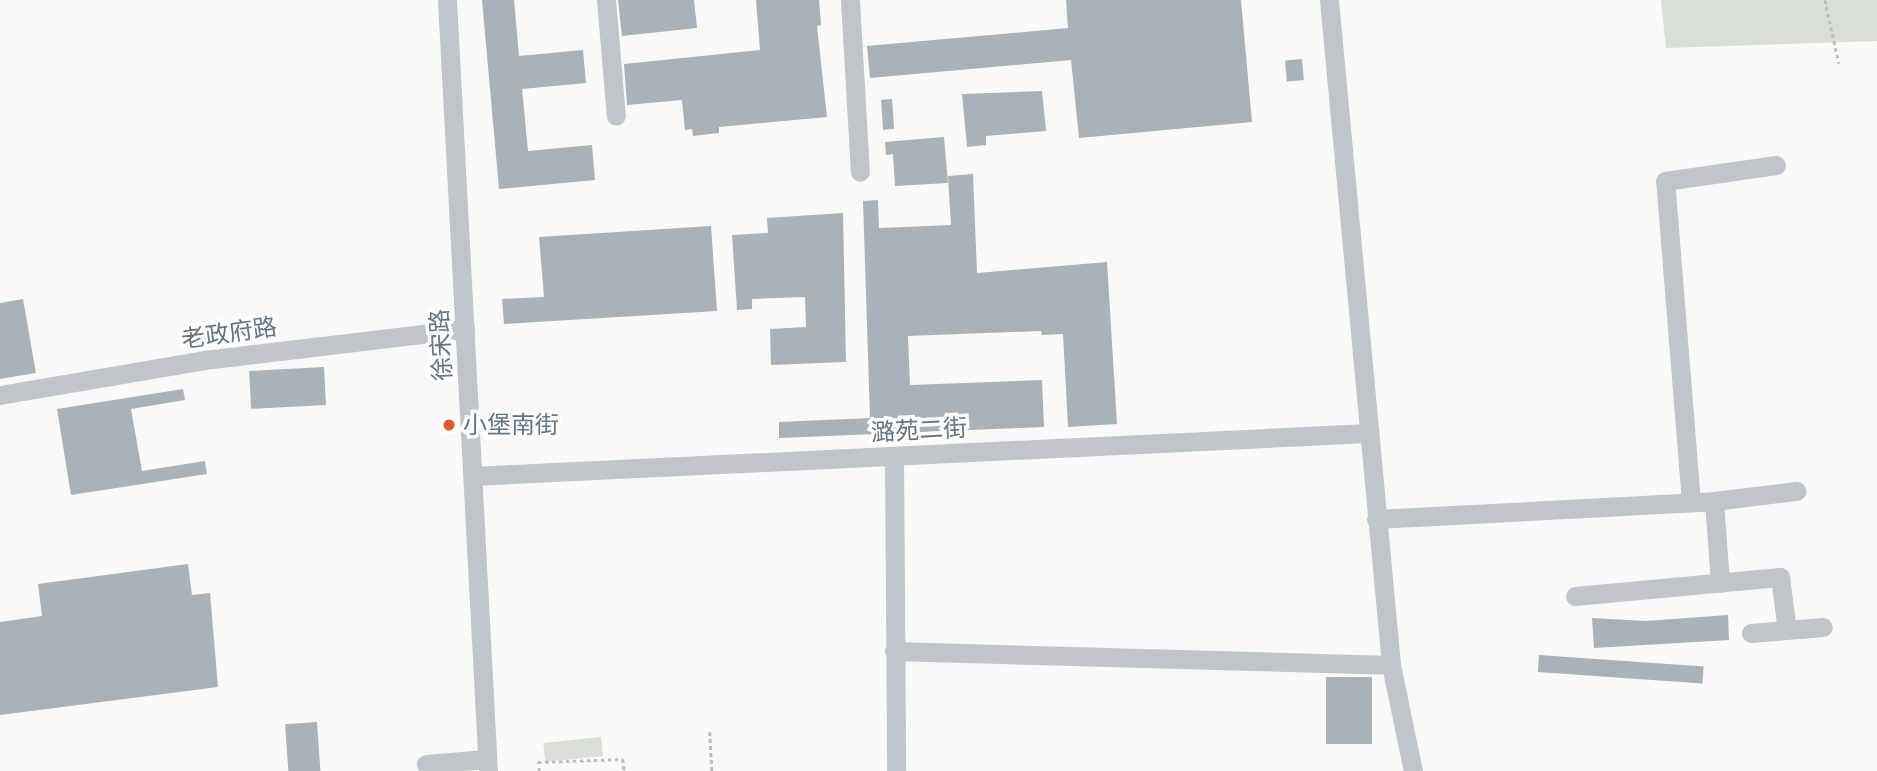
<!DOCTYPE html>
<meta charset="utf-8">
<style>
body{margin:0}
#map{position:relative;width:1877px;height:771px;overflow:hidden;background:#f9f9f7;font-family:"Public Sans","Noto Sans SC",sans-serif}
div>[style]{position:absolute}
.green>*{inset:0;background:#d9ded6;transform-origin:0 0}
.building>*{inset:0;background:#a9b2b8;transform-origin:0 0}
.path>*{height:2.5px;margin-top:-1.25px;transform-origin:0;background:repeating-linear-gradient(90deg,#bbbec1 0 3.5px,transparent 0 7px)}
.minor>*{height:19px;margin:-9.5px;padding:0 9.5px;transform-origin:9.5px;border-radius:9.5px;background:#c0c5c9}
.dots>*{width:19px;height:19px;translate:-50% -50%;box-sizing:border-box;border:4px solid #fff;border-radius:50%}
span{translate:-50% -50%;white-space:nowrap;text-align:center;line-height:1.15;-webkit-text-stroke:7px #fff;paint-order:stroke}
.street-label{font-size:24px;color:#657581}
.poi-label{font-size:24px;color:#657581}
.left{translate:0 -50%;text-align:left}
</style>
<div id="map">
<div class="green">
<i style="clip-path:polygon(1661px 0,1877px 0,1877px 41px,1666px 48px)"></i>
<i style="left:601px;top:737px;width:19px;height:58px;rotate:84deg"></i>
</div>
<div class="building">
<i style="clip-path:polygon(482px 0,514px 0,519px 56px,583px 50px,586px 83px,522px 89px,528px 151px,592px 145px,595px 180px,499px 189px)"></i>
<i style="clip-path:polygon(618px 0,694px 0,697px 28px,622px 36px)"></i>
<i style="clip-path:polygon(756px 0,819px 0,821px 25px,817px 26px,827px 117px,719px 127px,719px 133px,693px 136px,692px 129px,685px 130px,682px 100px,627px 105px,624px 64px,760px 50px)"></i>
<i style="clip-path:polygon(1066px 0,1241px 0,1252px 122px,1079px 138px,1071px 60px,870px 78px,867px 46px,1068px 28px)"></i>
<i style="left:1302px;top:59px;width:21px;height:17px;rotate:85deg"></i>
<i style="clip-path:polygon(1042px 91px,1046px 131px,986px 136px,986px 145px,967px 147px,962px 94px)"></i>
<i style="left:892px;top:99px;width:30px;height:11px;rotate:86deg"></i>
<i style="clip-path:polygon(944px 137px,948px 183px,895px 186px,893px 154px,886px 155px,885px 142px)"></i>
<i style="clip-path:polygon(973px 174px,977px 273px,1107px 262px,1117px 424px,1068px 427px,1063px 334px,1042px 335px,1041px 331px,908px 336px,910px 385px,1042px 380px,1044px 427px,779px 438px,779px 422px,870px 418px,863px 201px,878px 200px,879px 228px,951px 225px,948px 176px)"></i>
<i style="clip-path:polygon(843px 213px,846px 362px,771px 365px,770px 329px,806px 327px,805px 297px,752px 299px,752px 309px,737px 310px,732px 235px,768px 233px,767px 218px)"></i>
<i style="clip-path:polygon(711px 226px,717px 311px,504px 324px,502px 299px,544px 297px,539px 237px)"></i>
<i style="clip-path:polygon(23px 299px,36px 373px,0 379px,0 303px)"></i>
<i style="left:324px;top:367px;width:38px;height:75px;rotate:87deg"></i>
<i style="clip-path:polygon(183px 389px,185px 400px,131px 409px,142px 471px,205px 461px,207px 474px,71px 495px,57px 409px)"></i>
<i style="clip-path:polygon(188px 564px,192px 595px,210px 593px,218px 687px,0 715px,0 622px,42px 616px,38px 584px)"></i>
<i style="clip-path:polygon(1728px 615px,1729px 640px,1594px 648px,1592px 618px,1646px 621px)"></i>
<i style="left:1539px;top:655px;width:165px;height:17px;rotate:4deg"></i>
<i style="left:1326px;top:677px;width:46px;height:67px"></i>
<i style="left:317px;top:722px;width:49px;height:32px;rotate:86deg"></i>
</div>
<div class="path">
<i style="left:1825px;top:0;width:65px;rotate:77.5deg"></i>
<i style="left:710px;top:732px;width:39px;rotate:87deg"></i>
<i style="left:539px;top:771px;width:9px;rotate:-96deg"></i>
<i style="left:538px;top:762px;width:85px;rotate:-2deg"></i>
<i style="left:623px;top:759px;width:12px;rotate:85deg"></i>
</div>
<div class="minor">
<i style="left:447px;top:0;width:772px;rotate:86.96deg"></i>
<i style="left:606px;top:0;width:116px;rotate:85.1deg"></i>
<i style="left:850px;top:0;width:172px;rotate:86.7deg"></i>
<i style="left:1329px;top:0;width:668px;rotate:84.67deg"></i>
<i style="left:1391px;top:665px;width:108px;rotate:78.3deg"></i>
<i style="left:0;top:395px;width:207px;rotate:-9.7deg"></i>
<i style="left:204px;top:360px;width:263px;rotate:-6.8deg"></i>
<i style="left:894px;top:456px;width:315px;rotate:89.6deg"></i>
<i style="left:473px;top:476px;width:896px;rotate:-2.75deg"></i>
<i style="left:1714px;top:501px;width:82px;rotate:85.8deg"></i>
<i style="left:1691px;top:502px;width:322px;rotate:-94.6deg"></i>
<i style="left:1665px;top:181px;width:112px;rotate:-8.2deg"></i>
<i style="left:1376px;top:519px;width:338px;rotate:-3deg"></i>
<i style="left:1714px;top:501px;width:83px;rotate:-7deg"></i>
<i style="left:1575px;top:596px;width:206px;rotate:-5.3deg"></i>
<i style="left:1780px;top:577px;width:53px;rotate:82.5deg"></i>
<i style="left:1751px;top:633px;width:72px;rotate:-4.8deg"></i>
<i style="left:894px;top:651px;width:497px;rotate:1.6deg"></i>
<i style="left:426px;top:764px;width:61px;rotate:-4.7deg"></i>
</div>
<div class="dots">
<i style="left:449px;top:425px;background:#e1552f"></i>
</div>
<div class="street-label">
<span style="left:229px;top:333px;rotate:-8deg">老政府路</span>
<span style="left:441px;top:345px;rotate:-93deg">徐宋路</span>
<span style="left:919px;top:430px;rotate:-3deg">潞苑二街</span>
</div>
<div class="poi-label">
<span class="left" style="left:463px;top:425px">小堡南街</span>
</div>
</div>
